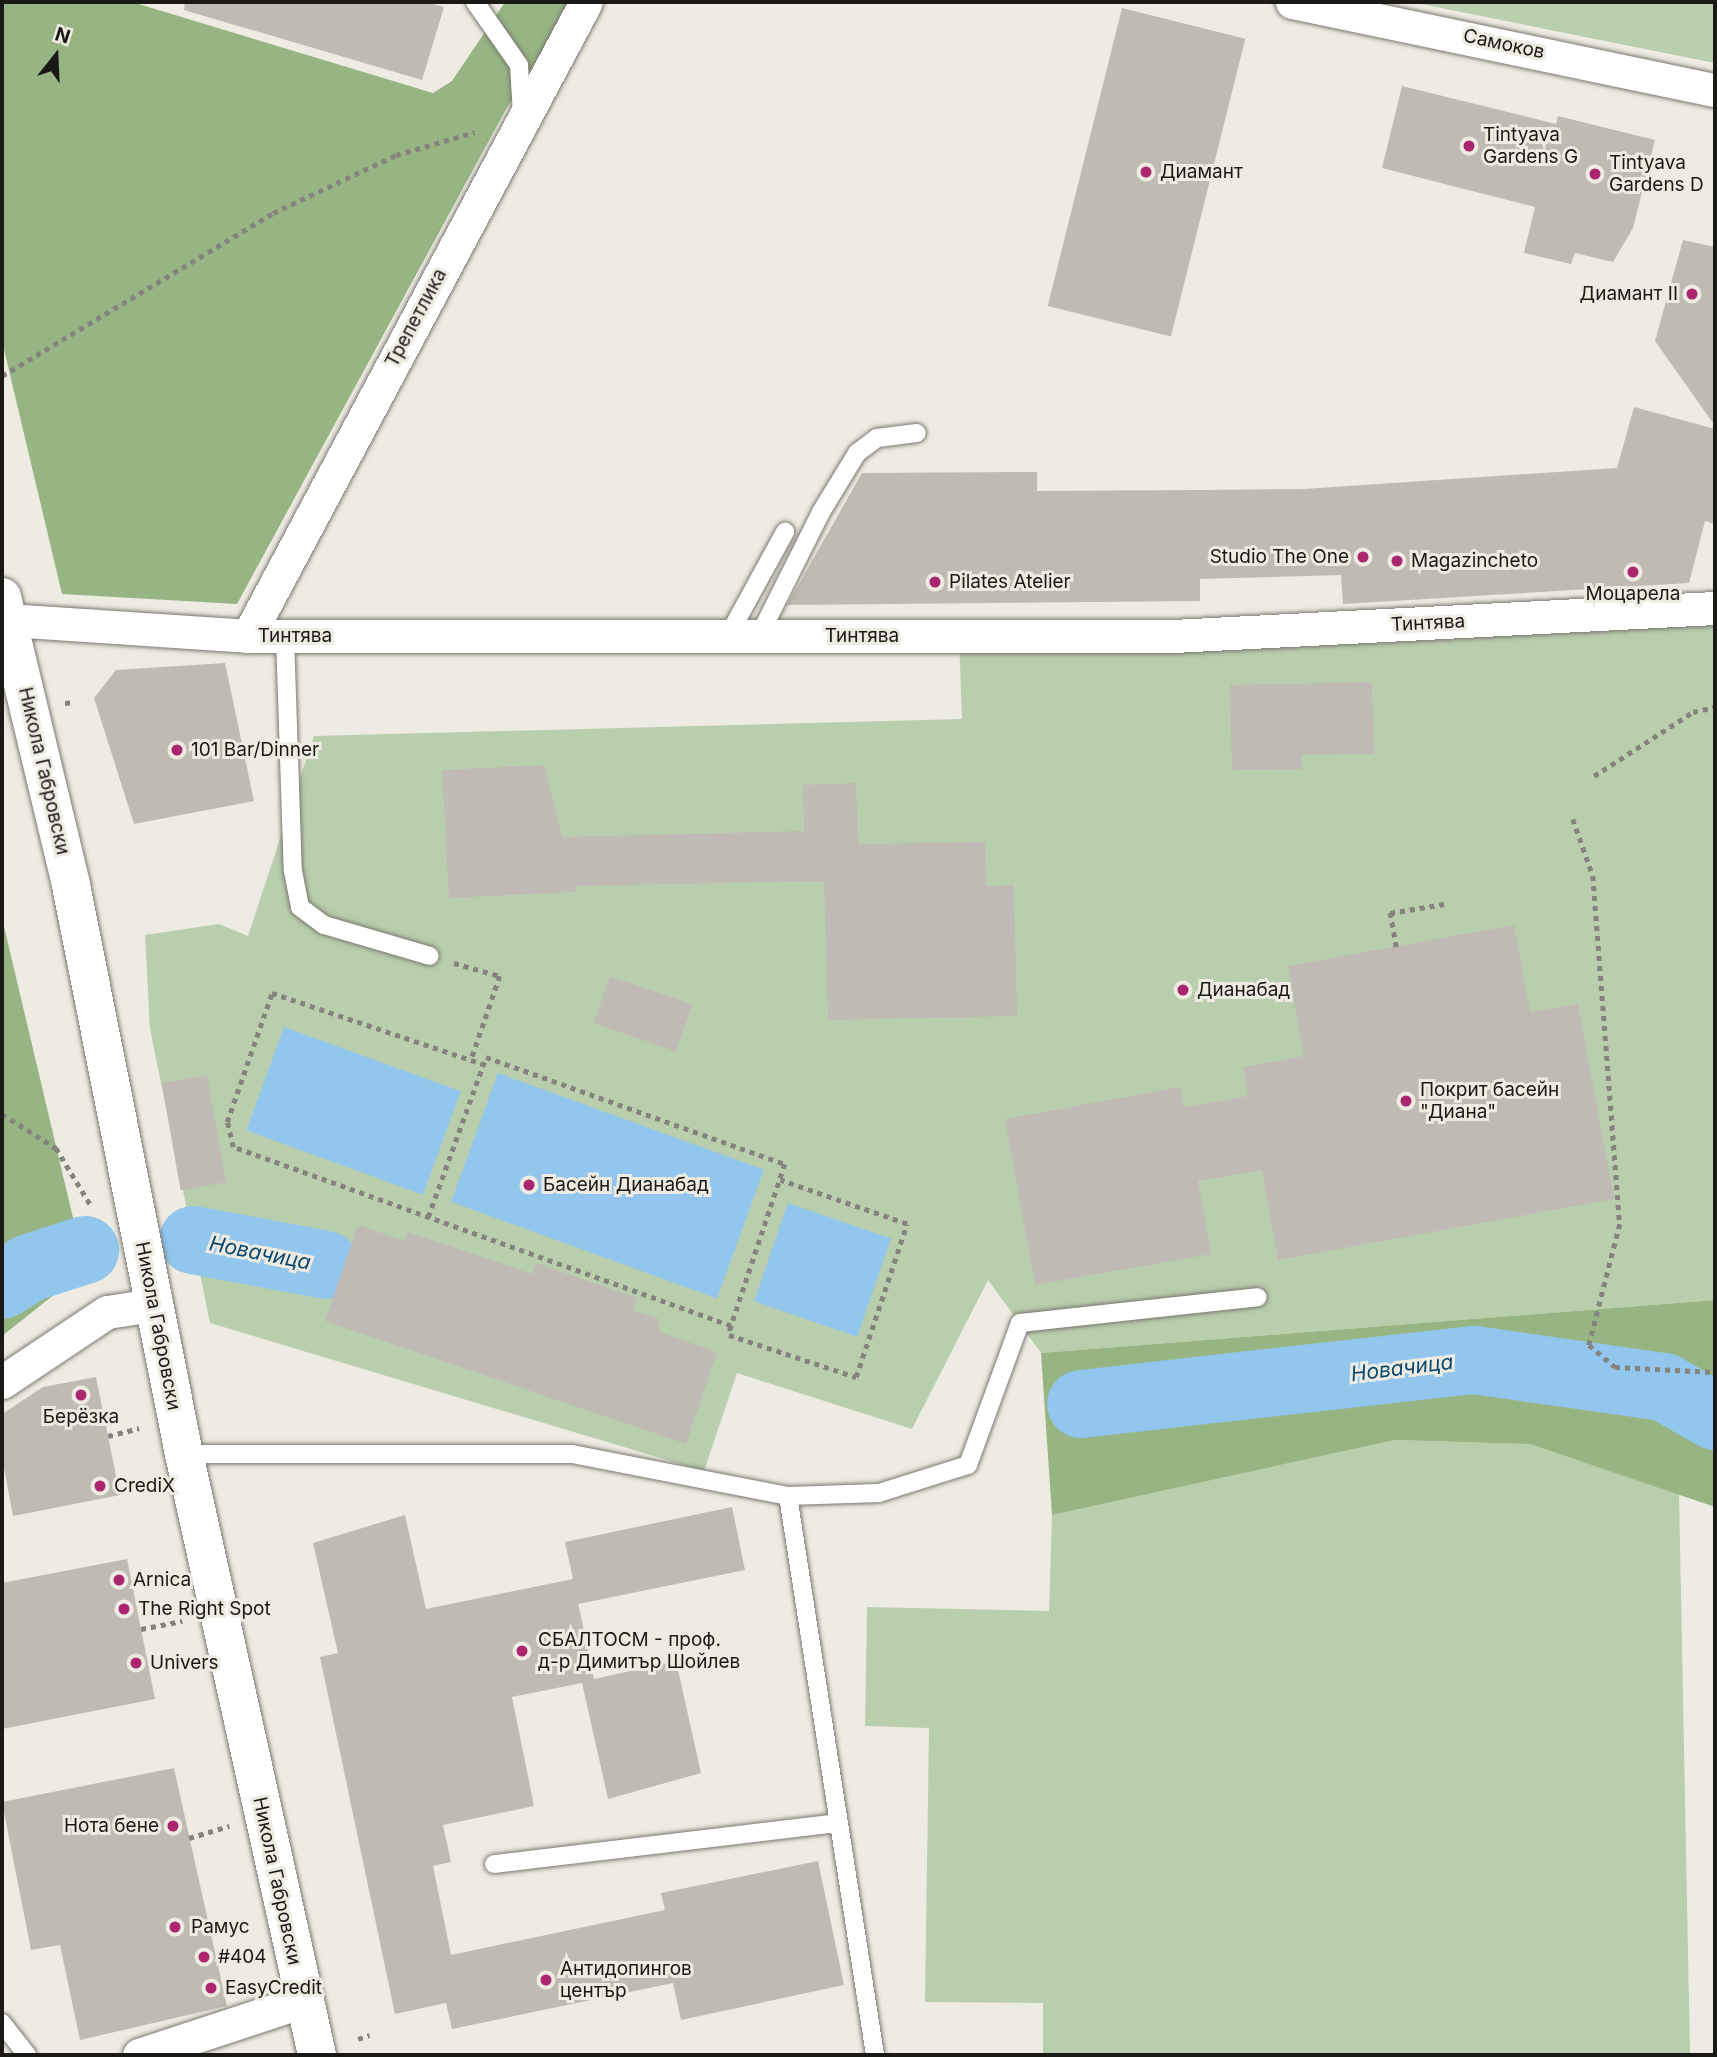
<!DOCTYPE html>
<meta charset="utf-8">
<style>
body{margin:0}
#map{position:relative;width:1717px;height:2057px;overflow:hidden;background:#eeebe3;font-family:Inter,sans-serif}
div>[style]{position:absolute}
.green>*{inset:0;background:#b9cead}
.forest>*{inset:0;background:#96b583}
.water>*{inset:0;background:#92c6ed;transform-origin:0 0}
.river>*{height:68px;margin:-34px;padding:0 34px;transform-origin:34px;border-radius:34px;background:#92c6ed}
.building>*{inset:0;background:#bfbbb4;transform-origin:0 0}
.path>*{height:4.5px;margin-top:-2.25px;transform-origin:0;background:repeating-linear-gradient(90deg,#85837d 0 5px,transparent 0 10px)}
.roads{filter:drop-shadow(0 0 2px #7b7871) drop-shadow(0 0 2px #7b7871)}
.service>*{height:18px;margin:-9px;padding:0 9px;transform-origin:9px;border-radius:9px;background:#fff}
.minor>*{height:33px;margin:-16.5px;padding:0 16.5px;transform-origin:16.5px;border-radius:16.5px;background:#fff}
.tertiary>*{height:38px;margin:-19px;padding:0 19px;transform-origin:19px;border-radius:19px;background:#fff}
.dots>*{width:19px;height:19px;translate:-50% -50%;box-sizing:border-box;border:4px solid #eeebe3;border-radius:50%}
span{translate:-50% -50%;white-space:nowrap;text-align:center;line-height:1.15;-webkit-text-stroke:6px #eeebe3;paint-order:stroke}
.street-label{font-size:19px;color:#1a1916}
.poi-label{font-size:19px;color:#1a1916}
.left{translate:0 -50%;text-align:left}
.right{translate:-100% -50%;text-align:right}
.water-label{font-size:21px;color:#0b4a6f;font-style:italic}
.frame{position:absolute;inset:0;border:4px solid #1a1916;pointer-events:none}
.north{position:absolute;left:21px;top:21px;width:70px;height:70px;-webkit-text-stroke:5px #eeebe3;paint-order:stroke;rotate:18deg;font-size:19px;font-weight:700;line-height:28px;text-align:center;color:#1a1916}
.north::after{content:'';display:block;margin:auto;width:24px;height:32px;background:#1a1916;clip-path:polygon(50% 0,100% 100%,50% 72%,0 100%)}
</style>
<div id="map">
<div class="green">
<i style="clip-path:polygon(1411px 2px,1715px 2px,1715px 63px)"></i>
<i style="clip-path:polygon(1715px 608px,1715px 1300px,1041px 1353px,988px 1280px,912px 1429px,737px 1373px,704px 1471px,210px 1323px,150px 1029px,145px 935px,219px 924px,248px 936px,314px 736px,962px 719px,959px 636px)"></i>
<i style="clip-path:polygon(1395px 1440px,1530px 1444px,1679px 1494px,1690px 2055px,1043px 2055px,1043px 2003px,925px 2002px,929px 1728px,865px 1726px,867px 1607px,1049px 1611px,1052px 1515px)"></i>
</div>
<div class="forest">
<i style="clip-path:polygon(2px 2px,132px 2px,433px 93px,452px 81px,505px 2px,572px 2px,505px 111px,237px 604px,62px 594px,2px 341px)"></i>
<i style="clip-path:polygon(2px 918px,78px 1239px,55px 1294px,2px 1336px)"></i>
<i style="clip-path:polygon(1715px 1300px,1715px 1507px,1530px 1444px,1395px 1440px,1052px 1515px,1041px 1353px)"></i>
</div>
<div class="water">
<i style="left:284px;top:1027px;width:188px;height:110px;rotate:20deg"></i>
<i style="left:498px;top:1073px;width:283px;height:137px;rotate:20deg"></i>
<i style="left:788px;top:1203px;width:109px;height:104px;rotate:19deg"></i>
</div>
<div class="river">
<i style="left:193px;top:1240px;width:135px;rotate:10.6deg"></i>
<i style="left:2px;top:1285px;width:32px;rotate:-32deg"></i>
<i style="left:29px;top:1268px;width:59px;rotate:-17.8deg"></i>
<i style="left:1081px;top:1404px;width:395px;rotate:-6.4deg"></i>
<i style="left:1474px;top:1360px;width:192px;rotate:8.1deg"></i>
<i style="left:1664px;top:1387px;width:59px;rotate:29.6deg"></i>
</div>
<div class="building">
<i style="clip-path:polygon(185px 2px,425px 2px,444px 7px,422px 80px,184px 10px)"></i>
<i style="left:1122px;top:8px;width:127px;height:307px;rotate:14deg"></i>
<i style="clip-path:polygon(1402px 86px,1556px 124px,1558px 116px,1655px 140px,1633px 228px,1613px 262px,1575px 253px,1571px 264px,1524px 253px,1535px 207px,1382px 168px)"></i>
<i style="clip-path:polygon(1683px 240px,1715px 247px,1715px 426px,1655px 341px)"></i>
<i style="clip-path:polygon(1634px 407px,1715px 429px,1715px 524px,1705px 521px,1689px 583px,1343px 604px,1341px 575px,1200px 579px,1200px 601px,787px 605px,862px 473px,1037px 472px,1037px 491px,1199px 490px,1304px 489px,1617px 468px)"></i>
<i style="clip-path:polygon(225px 663px,254px 801px,134px 824px,94px 698px,116px 670px)"></i>
<i style="clip-path:polygon(1372px 682px,1374px 754px,1302px 755px,1302px 769px,1232px 770px,1230px 685px)"></i>
<i style="clip-path:polygon(544px 765px,562px 837px,804px 831px,803px 785px,856px 783px,858px 844px,985px 842px,986px 886px,1014px 885px,1017px 1016px,828px 1020px,824px 881px,574px 886px,576px 892px,449px 898px,442px 770px)"></i>
<i style="clip-path:polygon(1514px 925px,1530px 1012px,1578px 1004px,1614px 1199px,1278px 1260px,1262px 1170px,1198px 1181px,1211px 1254px,1035px 1285px,1005px 1119px,1180px 1087px,1184px 1107px,1248px 1096px,1243px 1067px,1304px 1056px,1288px 966px)"></i>
<i style="left:610px;top:976px;width:87px;height:50px;rotate:19deg"></i>
<i style="left:207px;top:1075px;width:109px;height:46px;rotate:80deg"></i>
<i style="clip-path:polygon(358px 1225px,405px 1241px,408px 1232px,532px 1274px,536px 1263px,637px 1298px,633px 1310px,659px 1319px,659px 1332px,717px 1352px,686px 1444px,325px 1321px)"></i>
<i style="clip-path:polygon(96px 1377px,120px 1495px,13px 1516px,2px 1457px,2px 1414px,43px 1387px)"></i>
<i style="clip-path:polygon(732px 1507px,745px 1570px,578px 1604px,574px 1583px,594px 1679px,676px 1661px,701px 1773px,608px 1799px,582px 1683px,512px 1697px,534px 1806px,443px 1825px,451px 1862px,433px 1866px,451px 1955px,665px 1910px,661px 1893px,818px 1861px,844px 1985px,681px 2020px,673px 1983px,452px 2029px,446px 2003px,395px 2014px,320px 1657px,338px 1653px,313px 1543px,405px 1515px,426px 1609px,573px 1579px,565px 1542px)"></i>
<i style="clip-path:polygon(127px 1559px,155px 1699px,2px 1729px,2px 1583px)"></i>
<i style="clip-path:polygon(174px 1768px,227px 2006px,80px 2040px,60px 1945px,31px 1950px,2px 1802px)"></i>
</div>
<div class="path">
<i style="left:2px;top:376px;width:316px;rotate:-31deg"></i>
<i style="left:273px;top:213px;width:136px;rotate:-25.2deg"></i>
<i style="left:396px;top:155px;width:82px;rotate:-16.2deg"></i>
<i style="left:65px;top:703px;width:10px;rotate:-6deg"></i>
<i style="left:1594px;top:776px;width:118px;rotate:-32.9deg"></i>
<i style="left:1693px;top:712px;width:23px;rotate:-13deg"></i>
<i style="left:1573px;top:819px;width:60px;rotate:70.7deg"></i>
<i style="left:1593px;top:876px;width:349px;rotate:85.6deg"></i>
<i style="left:1620px;top:1224px;width:125px;rotate:104.4deg"></i>
<i style="left:1589px;top:1345px;width:34px;rotate:40deg"></i>
<i style="left:1615px;top:1367px;width:100px;rotate:2.9deg"></i>
<i style="left:1396px;top:947px;width:35px;rotate:-100deg"></i>
<i style="left:1390px;top:913px;width:55px;rotate:-9.5deg"></i>
<i style="left:454px;top:963px;width:48px;rotate:15.8deg"></i>
<i style="left:500px;top:976px;width:89px;rotate:109deg"></i>
<i style="left:2px;top:1114px;width:64px;rotate:32.2deg"></i>
<i style="left:56px;top:1148px;width:66px;rotate:58.7deg"></i>
<i style="left:428px;top:1217px;width:170px;rotate:-70.1deg"></i>
<i style="left:486px;top:1057px;width:318px;rotate:19.7deg"></i>
<i style="left:785px;top:1164px;width:171px;rotate:108.4deg"></i>
<i style="left:731px;top:1326px;width:529px;rotate:-160.23deg"></i>
<i style="left:233px;top:1147px;width:26px;rotate:-103deg"></i>
<i style="left:227px;top:1122px;width:137px;rotate:-70.8deg"></i>
<i style="left:272px;top:993px;width:223px;rotate:18.6deg"></i>
<i style="left:731px;top:1326px;width:9px;rotate:103deg"></i>
<i style="left:729px;top:1335px;width:134px;rotate:18.3deg"></i>
<i style="left:856px;top:1377px;width:161px;rotate:-71.6deg"></i>
<i style="left:907px;top:1224px;width:134px;rotate:-160.9deg"></i>
<i style="left:108px;top:1436px;width:32px;rotate:-14deg"></i>
<i style="left:141px;top:1629px;width:42px;rotate:-11deg"></i>
<i style="left:189px;top:1838px;width:42px;rotate:-16.7deg"></i>
<i style="left:358px;top:2039px;width:12px;rotate:-20deg"></i>
</div>
<div class="roads">
<div class="service">
<i style="left:475px;top:2px;width:77px;rotate:55.1deg"></i>
<i style="left:519px;top:65px;width:49px;rotate:86.5deg"></i>
<i style="left:285px;top:636px;width:235px;rotate:88.1deg"></i>
<i style="left:293px;top:871px;width:37px;rotate:79deg"></i>
<i style="left:300px;top:907px;width:30px;rotate:37deg"></i>
<i style="left:324px;top:925px;width:110px;rotate:16.3deg"></i>
<i style="left:728px;top:636px;width:119px;rotate:-61.3deg"></i>
<i style="left:759px;top:636px;width:139px;rotate:-63.4deg"></i>
<i style="left:821px;top:512px;width:69px;rotate:-58.6deg"></i>
<i style="left:857px;top:453px;width:25px;rotate:-37deg"></i>
<i style="left:877px;top:438px;width:40px;rotate:-7.1deg"></i>
<i style="left:184px;top:1454px;width:388px"></i>
<i style="left:572px;top:1454px;width:220px;rotate:11deg"></i>
<i style="left:788px;top:1496px;width:91px;rotate:-1.9deg"></i>
<i style="left:879px;top:1493px;width:93px;rotate:-17.5deg"></i>
<i style="left:968px;top:1465px;width:151px;rotate:-69.9deg"></i>
<i style="left:1020px;top:1323px;width:239px;rotate:-6.2deg"></i>
<i style="left:788px;top:1496px;width:566px;rotate:81.15deg"></i>
<i style="left:494px;top:1864px;width:347px;rotate:-6.8deg"></i>
<i style="left:2px;top:2023px;width:41px;rotate:52deg"></i>
</div>
<div class="minor">
<i style="left:1292px;top:2px;width:432px;rotate:11.8deg"></i>
<i style="left:8px;top:620px;width:241px;rotate:3.8deg"></i>
<i style="left:248px;top:636px;width:925px"></i>
<i style="left:1173px;top:636px;width:543px;rotate:-2.96deg"></i>
<i style="left:248px;top:636px;width:718px;rotate:-61.94deg"></i>
<i style="left:2px;top:1382px;width:126px;rotate:-33.7deg"></i>
<i style="left:107px;top:1312px;width:47px;rotate:-8.7deg"></i>
<i style="left:139px;top:2055px;width:173px;rotate:-18.2deg"></i>
</div>
<div class="tertiary">
<i style="left:2px;top:597px;width:296px;rotate:76.5deg"></i>
<i style="left:71px;top:885px;width:580px;rotate:78.77deg"></i>
<i style="left:184px;top:1454px;width:616px;rotate:77.52deg"></i>
</div>
</div>
<div class="dots">
<i style="left:1469px;top:146px;background:#ab266e"></i>
<i style="left:1146px;top:172px;background:#ab266e"></i>
<i style="left:1595px;top:174px;background:#ab266e"></i>
<i style="left:1692px;top:294px;background:#ab266e"></i>
<i style="left:1363px;top:557px;background:#ab266e"></i>
<i style="left:1397px;top:561px;background:#ab266e"></i>
<i style="left:1633px;top:572px;background:#ab266e"></i>
<i style="left:935px;top:582px;background:#ab266e"></i>
<i style="left:177px;top:750px;background:#ab266e"></i>
<i style="left:1183px;top:990px;background:#ab266e"></i>
<i style="left:1406px;top:1101px;background:#ab266e"></i>
<i style="left:529px;top:1185px;background:#ab266e"></i>
<i style="left:81px;top:1395px;background:#ab266e"></i>
<i style="left:100px;top:1486px;background:#ab266e"></i>
<i style="left:119px;top:1580px;background:#ab266e"></i>
<i style="left:124px;top:1609px;background:#ab266e"></i>
<i style="left:522px;top:1651px;background:#ab266e"></i>
<i style="left:136px;top:1663px;background:#ab266e"></i>
<i style="left:173px;top:1826px;background:#ab266e"></i>
<i style="left:175px;top:1927px;background:#ab266e"></i>
<i style="left:204px;top:1957px;background:#ab266e"></i>
<i style="left:546px;top:1980px;background:#ab266e"></i>
<i style="left:211px;top:1988px;background:#ab266e"></i>
</div>
<div class="street-label">
<span style="left:1504px;top:44px;rotate:12deg">Самоков</span>
<span style="left:416px;top:318px;rotate:-62deg">Трепетлика</span>
<span style="left:1428px;top:623px;rotate:-3deg">Тинтява</span>
<span style="left:295px;top:636px">Тинтява</span>
<span style="left:862px;top:636px">Тинтява</span>
<span style="left:44px;top:771px;rotate:77deg">Никола Габровски</span>
<span style="left:158px;top:1326px;rotate:79deg">Никола Габровски</span>
<span style="left:277px;top:1881px;rotate:78deg">Никола Габровски</span>
</div>
<div class="poi-label">
<span class="left" style="left:1483px;top:146px">Tintyava<br>Gardens G</span>
<span class="left" style="left:1609px;top:174px">Tintyava<br>Gardens D</span>
<span class="left" style="left:1160px;top:172px">Диамант</span>
<span class="right" style="left:1678px;top:294px">Диамант II</span>
<span class="right" style="left:1349px;top:557px">Studio The One</span>
<span class="left" style="left:1411px;top:561px">Magazincheto</span>
<span class="left" style="left:949px;top:582px">Pilates Atelier</span>
<span style="left:1633px;top:594px">Моцарела</span>
<span class="left" style="left:191px;top:750px">101 Bar/Dinner</span>
<span class="left" style="left:1197px;top:990px">Дианабад</span>
<span class="left" style="left:1420px;top:1101px">Покрит басейн<br>"Диана"</span>
<span class="left" style="left:543px;top:1185px">Басейн Дианабад</span>
<span style="left:81px;top:1417px">Берёзка</span>
<span class="left" style="left:114px;top:1486px">CrediX</span>
<span class="left" style="left:133px;top:1580px">Arnica</span>
<span class="left" style="left:138px;top:1609px">The Right Spot</span>
<span class="left" style="left:538px;top:1651px">СБАЛТОСМ - проф.<br>д-р Димитър Шойлев</span>
<span class="left" style="left:150px;top:1663px">Univers</span>
<span class="right" style="left:159px;top:1826px">Нота бене</span>
<span class="left" style="left:191px;top:1927px">Рамус</span>
<span class="left" style="left:218px;top:1957px">#404</span>
<span class="left" style="left:560px;top:1980px">Антидопингов<br>център</span>
<span class="left" style="left:225px;top:1988px">EasyCredit</span>
</div>
<div class="water-label">
<span style="left:260px;top:1253px;rotate:11deg">Новачица</span>
<span style="left:1402px;top:1368px;rotate:-7deg">Новачица</span>
</div>
<div class="frame"></div>
<div class="north">N</div>
</div>
